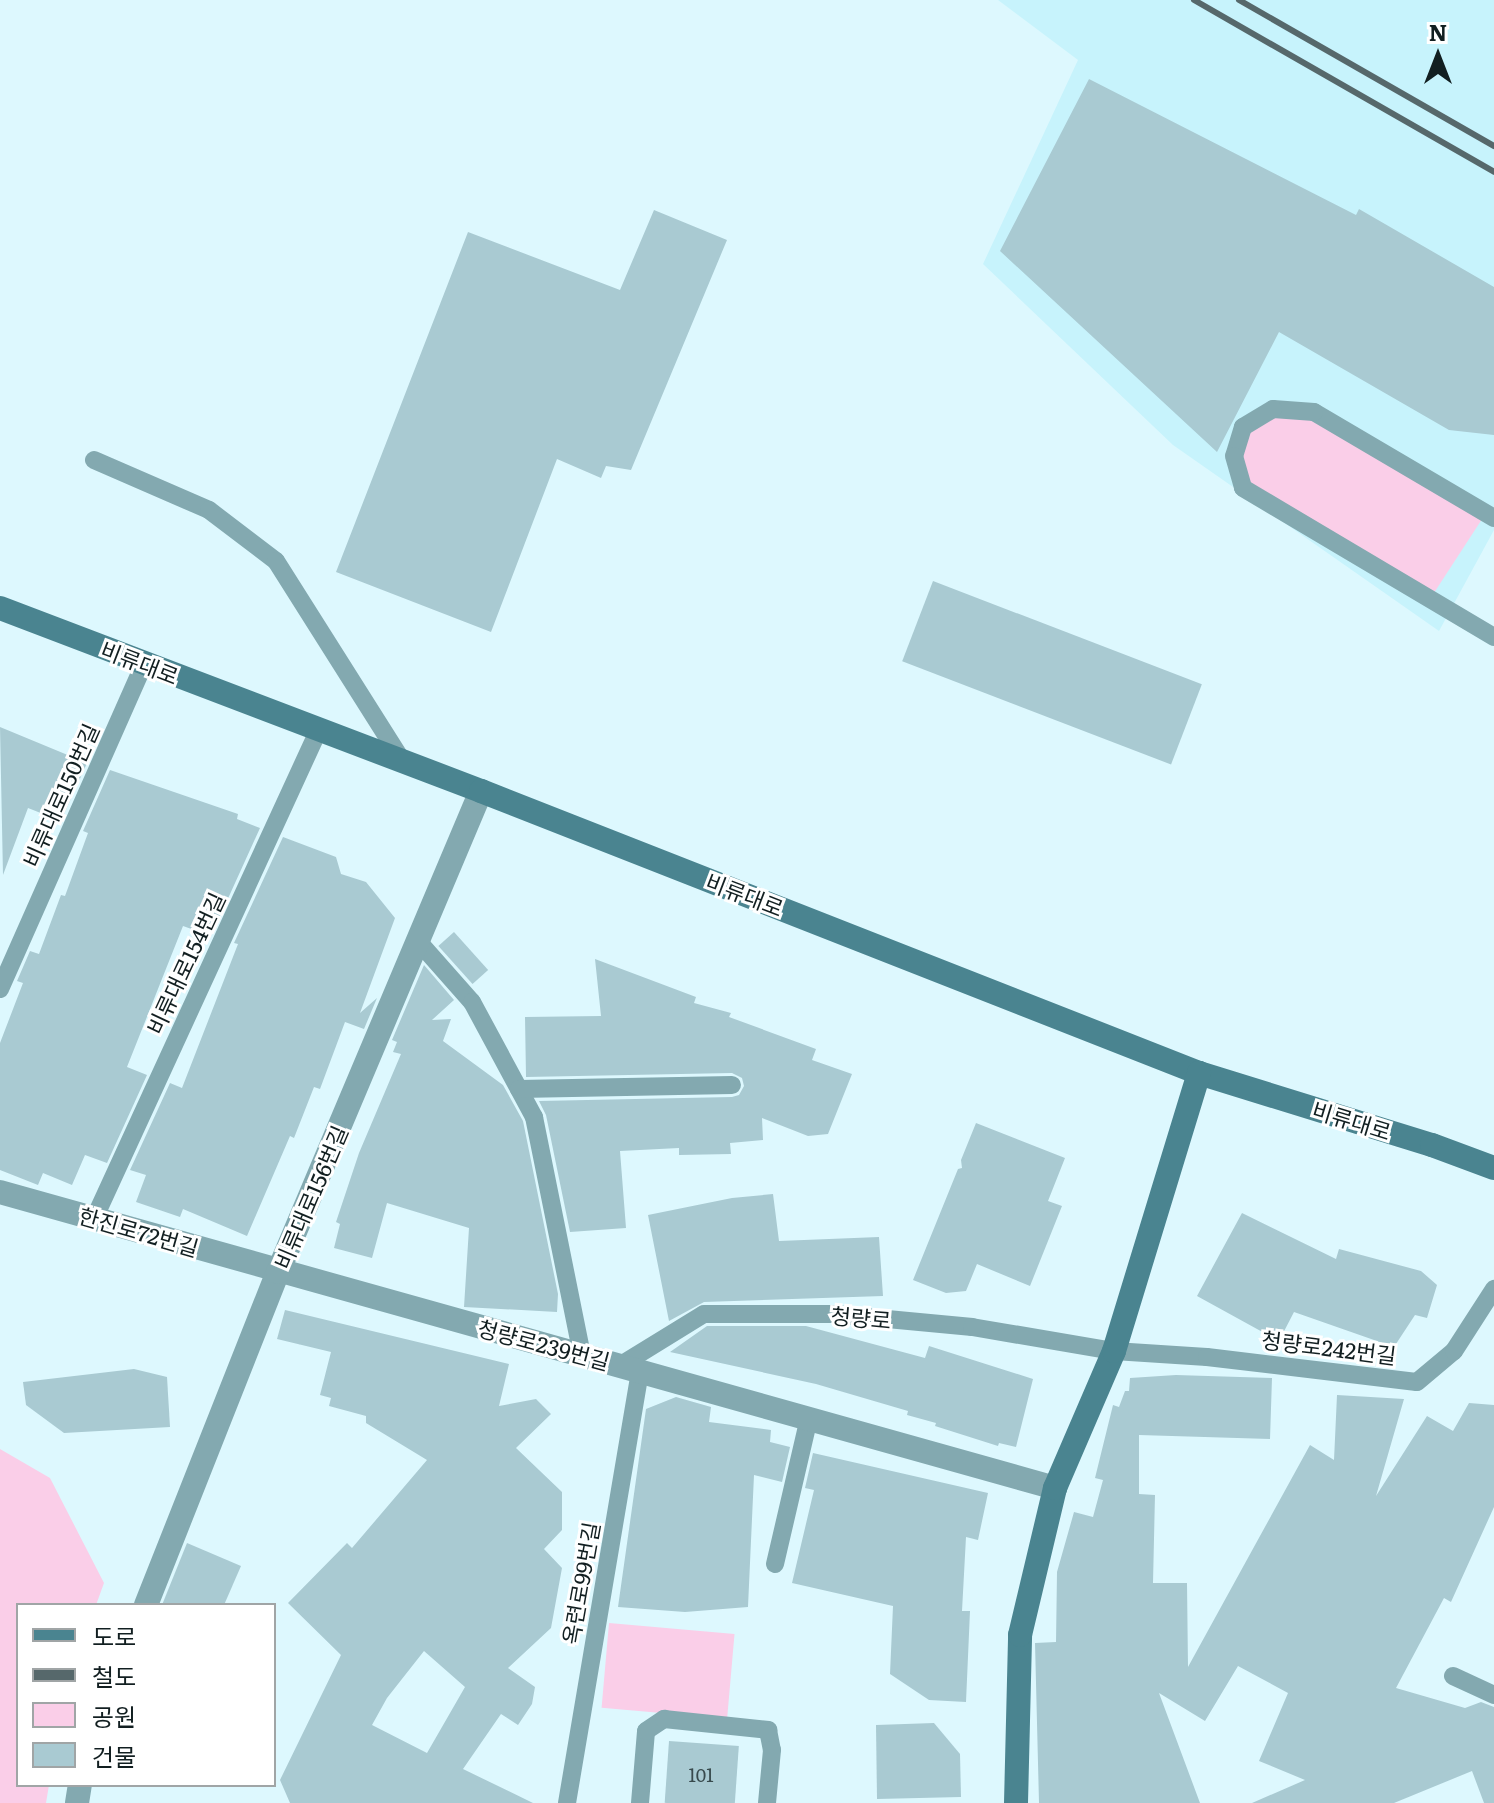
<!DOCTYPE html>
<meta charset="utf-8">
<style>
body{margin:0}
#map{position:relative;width:1494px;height:1803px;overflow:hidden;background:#ddf8fe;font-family:Literata,"Noto Sans KR",serif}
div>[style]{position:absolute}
.built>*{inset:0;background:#c7f3fc}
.green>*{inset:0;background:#facee8;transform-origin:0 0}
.building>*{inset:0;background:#a9cad2;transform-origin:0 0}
.lane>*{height:18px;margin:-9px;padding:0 9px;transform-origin:9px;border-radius:9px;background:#83a9b0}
.street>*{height:24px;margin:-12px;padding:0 12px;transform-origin:12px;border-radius:12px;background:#83a9b0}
.secondary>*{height:24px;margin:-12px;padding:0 12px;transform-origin:12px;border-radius:12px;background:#4a8490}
.rail>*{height:6px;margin:-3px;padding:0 3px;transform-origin:3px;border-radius:3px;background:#56686b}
span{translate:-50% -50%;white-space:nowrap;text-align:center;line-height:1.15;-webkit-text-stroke:6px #fff;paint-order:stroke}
.number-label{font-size:18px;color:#384a4d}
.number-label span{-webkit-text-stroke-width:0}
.street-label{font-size:22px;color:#121f21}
.legend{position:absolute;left:16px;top:1603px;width:260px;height:184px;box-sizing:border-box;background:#fff;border:2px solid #a0a5a6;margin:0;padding:10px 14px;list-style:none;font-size:24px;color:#121f21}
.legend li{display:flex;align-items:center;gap:16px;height:40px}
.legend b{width:40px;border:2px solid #a0a5a6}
.north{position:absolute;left:1398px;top:16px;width:80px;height:80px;-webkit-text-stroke:6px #fff;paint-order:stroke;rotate:0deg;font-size:22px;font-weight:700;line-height:32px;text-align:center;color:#121f21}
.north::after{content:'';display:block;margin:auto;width:28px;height:36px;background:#121f21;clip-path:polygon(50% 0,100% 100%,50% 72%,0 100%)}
</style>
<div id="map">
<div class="built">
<i style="clip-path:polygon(998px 0,1494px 0,1494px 530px,1439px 631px,1173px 445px,983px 264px,1078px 60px)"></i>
</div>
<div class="green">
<i style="clip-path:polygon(1272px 409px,1314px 412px,1486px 513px,1430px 599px,1243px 488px,1234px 457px,1243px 427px)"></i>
<i style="clip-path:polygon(0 1449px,50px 1478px,104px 1583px,96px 1605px,18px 1605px,18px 1785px,49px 1785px,46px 1803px,0 1803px)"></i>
<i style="left:609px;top:1623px;width:126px;height:85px;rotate:5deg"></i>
</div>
<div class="building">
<i style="clip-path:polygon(1089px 79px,1356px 215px,1359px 209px,1494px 287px,1494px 435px,1449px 430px,1279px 332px,1217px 452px,1000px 251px)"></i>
<i style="clip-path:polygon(654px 210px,727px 240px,631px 470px,606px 466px,601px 478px,557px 459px,491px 632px,336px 572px,468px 232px,620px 290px)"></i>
<i style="left:933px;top:581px;width:288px;height:86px;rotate:21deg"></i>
<i style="clip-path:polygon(0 727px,87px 763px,61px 821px,28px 808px,3px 875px)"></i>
<i style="clip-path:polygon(110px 770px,238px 814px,237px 819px,260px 828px,211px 936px,183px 926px,127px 1067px,147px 1075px,107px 1163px,85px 1155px,72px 1185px,43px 1173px,38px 1185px,0 1170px,0 1043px,23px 983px,17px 981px,30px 951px,39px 954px,61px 895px,65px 896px,88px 833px,83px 831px)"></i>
<i style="clip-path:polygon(283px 837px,336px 857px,341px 874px,366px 882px,395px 918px,360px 1013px,377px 998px,364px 1029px,345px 1022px,320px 1089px,314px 1087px,294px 1138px,290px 1136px,247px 1236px,183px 1209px,180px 1217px,136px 1202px,146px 1175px,130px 1170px,170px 1083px,182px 1088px,238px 944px,234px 943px)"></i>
<i style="left:454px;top:932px;width:51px;height:21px;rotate:48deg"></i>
<i style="clip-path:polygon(595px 959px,696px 997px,694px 1003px,731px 1013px,729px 1017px,816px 1049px,812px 1060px,852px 1074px,828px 1134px,808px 1136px,762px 1118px,763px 1140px,730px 1143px,731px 1154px,679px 1155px,679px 1148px,620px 1151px,626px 1228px,570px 1232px,546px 1115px,539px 1101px,732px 1097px,739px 1095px,744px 1086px,742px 1078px,732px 1073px,526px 1077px,525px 1017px,601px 1016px)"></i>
<i style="clip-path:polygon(424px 965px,454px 1000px,432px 1020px,451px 1019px,443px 1041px,503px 1085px,523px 1121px,558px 1294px,557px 1312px,464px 1307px,469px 1228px,387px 1203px,372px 1258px,334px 1248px,340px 1224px,336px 1222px,359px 1153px,401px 1054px,393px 1052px,397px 1042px,392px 1040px)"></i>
<i style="clip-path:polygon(976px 1123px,1065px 1158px,1048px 1201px,1062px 1206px,1030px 1286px,977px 1264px,966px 1291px,946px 1293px,913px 1280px,958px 1169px,962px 1168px,961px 1160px)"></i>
<i style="clip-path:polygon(773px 1194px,779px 1241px,879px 1237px,883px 1296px,704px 1302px,669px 1321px,648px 1215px,732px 1198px)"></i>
<i style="clip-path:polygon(1242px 1213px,1336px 1259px,1339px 1249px,1421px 1271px,1437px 1285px,1427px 1318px,1415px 1315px,1394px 1347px,1294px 1312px,1279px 1341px,1197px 1296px)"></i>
<i style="clip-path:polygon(evenodd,285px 1310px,509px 1364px,499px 1406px,536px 1399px,551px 1414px,516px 1448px,562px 1492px,562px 1530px,544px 1549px,562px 1568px,551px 1628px,508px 1668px,535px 1687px,532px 1704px,518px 1725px,501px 1714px,463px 1769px,533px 1803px,290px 1803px,280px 1780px,341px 1655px,288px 1603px,347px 1543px,352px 1548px,427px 1460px,366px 1423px,366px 1416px,329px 1406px,331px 1398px,320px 1395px,331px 1352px,277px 1339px,285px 1310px,424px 1651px,465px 1687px,427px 1753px,372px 1725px,387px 1698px,424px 1651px)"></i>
<i style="clip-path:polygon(707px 1326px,806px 1326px,925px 1358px,929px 1346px,1033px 1379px,1016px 1447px,999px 1443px,998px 1446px,935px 1426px,936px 1423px,907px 1415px,908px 1411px,816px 1384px,670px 1352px)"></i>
<i style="clip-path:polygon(134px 1369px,167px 1377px,170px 1427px,64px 1433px,26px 1405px,23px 1382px)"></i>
<i style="clip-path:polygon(1176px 1375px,1272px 1378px,1270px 1439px,1139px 1435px,1139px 1494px,1155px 1495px,1153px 1583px,1187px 1583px,1188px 1667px,1310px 1445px,1334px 1460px,1337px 1395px,1404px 1399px,1376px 1496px,1427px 1416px,1453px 1431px,1469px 1403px,1494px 1405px,1494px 1507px,1451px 1602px,1444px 1598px,1396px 1688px,1465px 1708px,1481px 1702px,1494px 1707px,1494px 1803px,1484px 1803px,1472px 1771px,1394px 1803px,1252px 1803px,1305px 1780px,1259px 1761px,1288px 1693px,1238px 1666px,1205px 1721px,1159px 1693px,1200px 1803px,1039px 1803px,1035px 1643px,1056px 1642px,1057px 1572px,1074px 1512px,1093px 1517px,1103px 1480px,1095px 1478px,1113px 1405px,1119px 1407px,1125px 1391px,1129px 1391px,1130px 1378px)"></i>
<i style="clip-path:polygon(676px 1397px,711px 1407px,709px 1422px,771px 1430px,770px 1442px,790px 1447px,782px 1482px,754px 1475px,748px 1607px,685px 1612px,618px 1607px,646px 1409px)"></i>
<i style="clip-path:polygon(813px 1453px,988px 1493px,978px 1540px,966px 1537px,962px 1611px,970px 1611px,966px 1702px,929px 1700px,890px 1674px,893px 1606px,792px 1583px,814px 1490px,805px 1488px)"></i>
<i style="clip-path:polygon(187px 1543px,241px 1566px,224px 1605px,162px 1605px)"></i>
<i style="clip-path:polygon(934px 1723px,960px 1754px,961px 1797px,877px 1799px,876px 1725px)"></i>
<i style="left:669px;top:1741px;width:70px;height:62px;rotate:4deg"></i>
</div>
<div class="lane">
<i style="left:94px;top:460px;width:125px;rotate:23.5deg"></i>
<i style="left:209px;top:510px;width:84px;rotate:37.3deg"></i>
<i style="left:276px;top:561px;width:236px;rotate:57.7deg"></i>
<i style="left:1494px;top:518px;width:209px;rotate:-149.5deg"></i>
<i style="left:1314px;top:412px;width:41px;rotate:-175.8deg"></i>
<i style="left:1273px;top:409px;width:35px;rotate:149deg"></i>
<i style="left:1243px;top:427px;width:30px;rotate:107deg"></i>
<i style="left:1234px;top:456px;width:33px;rotate:74deg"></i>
<i style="left:1243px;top:488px;width:292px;rotate:30.7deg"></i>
<i style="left:418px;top:941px;width:81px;rotate:48.5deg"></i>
<i style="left:472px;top:1002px;width:131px;rotate:61.7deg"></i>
<i style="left:534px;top:1117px;width:242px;rotate:78.6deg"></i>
<i style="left:0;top:989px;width:355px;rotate:-66.1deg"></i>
<i style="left:519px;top:1089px;width:213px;rotate:-1.1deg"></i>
<i style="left:95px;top:1217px;width:537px;rotate:-65.34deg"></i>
<i style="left:621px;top:1365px;width:97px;rotate:-31.6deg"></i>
<i style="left:704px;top:1314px;width:130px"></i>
<i style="left:834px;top:1314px;width:139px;rotate:5.4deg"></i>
<i style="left:972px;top:1327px;width:144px;rotate:9.6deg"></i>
<i style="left:1114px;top:1351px;width:93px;rotate:3.7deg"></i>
<i style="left:1207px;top:1357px;width:211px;rotate:6.8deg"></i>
<i style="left:1417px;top:1382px;width:48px;rotate:-40deg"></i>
<i style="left:1454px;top:1351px;width:74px;rotate:-57.2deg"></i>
<i style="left:775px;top:1564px;width:150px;rotate:-76.9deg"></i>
<i style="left:1453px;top:1676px;width:45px;rotate:24.9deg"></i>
<i style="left:567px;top:1803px;width:438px;rotate:-80.4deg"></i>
<i style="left:640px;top:1803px;width:72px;rotate:-85.2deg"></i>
<i style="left:646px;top:1731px;width:22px;rotate:-34deg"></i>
<i style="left:664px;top:1719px;width:105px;rotate:6deg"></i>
<i style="left:768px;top:1730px;width:20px;rotate:79deg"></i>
<i style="left:772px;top:1750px;width:53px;rotate:95.4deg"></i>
</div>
<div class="street">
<i style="left:0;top:1192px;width:1096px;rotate:15.67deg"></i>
<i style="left:146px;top:1605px;width:358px;rotate:-68.4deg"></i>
<i style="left:278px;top:1272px;width:522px;rotate:-67.12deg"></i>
<i style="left:77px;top:1803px;width:18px;rotate:-81deg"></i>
</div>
<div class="secondary">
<i style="left:0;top:608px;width:515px;rotate:20.83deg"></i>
<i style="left:481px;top:791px;width:771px;rotate:21.44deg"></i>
<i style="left:1199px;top:1073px;width:244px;rotate:17.2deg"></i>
<i style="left:1432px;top:1145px;width:66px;rotate:20.4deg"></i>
<i style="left:1016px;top:1803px;width:168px;rotate:-88.6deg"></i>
<i style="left:1020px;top:1635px;width:151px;rotate:-76.6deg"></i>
<i style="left:1055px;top:1488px;width:149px;rotate:-66.7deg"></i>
<i style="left:1114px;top:1351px;width:291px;rotate:-73deg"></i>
</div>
<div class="rail">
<i style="left:1194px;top:0;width:346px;rotate:29.8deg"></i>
<i style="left:1239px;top:0;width:294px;rotate:29.8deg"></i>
</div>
<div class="number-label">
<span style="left:701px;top:1775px">101</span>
</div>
<div class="street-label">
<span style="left:140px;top:662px;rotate:21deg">비류대로</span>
<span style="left:60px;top:795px;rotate:-66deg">비류대로150번길</span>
<span style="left:745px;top:894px;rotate:21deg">비류대로</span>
<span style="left:185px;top:963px;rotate:-65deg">비류대로154번길</span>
<span style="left:1352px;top:1120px;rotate:17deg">비류대로</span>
<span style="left:310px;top:1197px;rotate:-67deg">비류대로156번길</span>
<span style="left:139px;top:1231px;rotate:16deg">한진로72번길</span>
<span style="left:861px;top:1317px;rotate:5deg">청량로</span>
<span style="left:544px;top:1344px;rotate:15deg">청량로239번길</span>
<span style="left:1329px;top:1347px;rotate:7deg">청량로242번길</span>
<span style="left:580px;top:1583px;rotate:-80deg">옥련로99번길</span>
</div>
<ul class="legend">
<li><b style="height:10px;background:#4a8490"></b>도로</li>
<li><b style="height:10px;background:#56686b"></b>철도</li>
<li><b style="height:22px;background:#facee8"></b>공원</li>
<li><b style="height:22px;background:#a9cad2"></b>건물</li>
</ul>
<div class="north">N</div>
</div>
